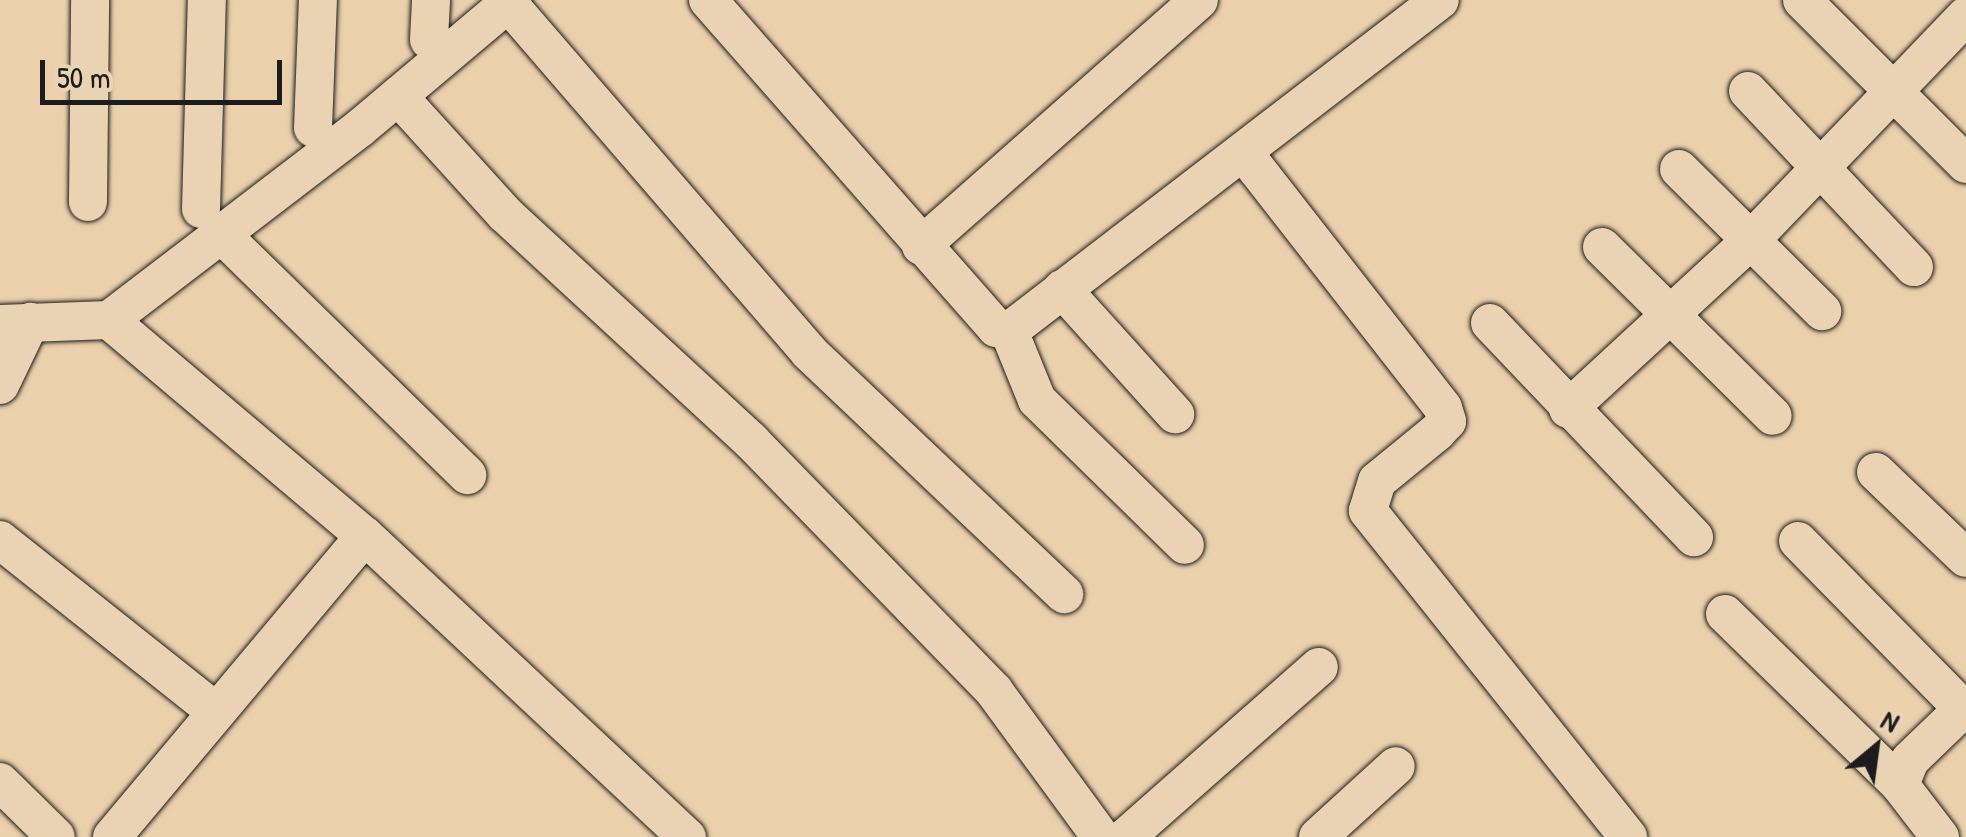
<!DOCTYPE html>
<style>
body{margin:0}
#map{position:relative;width:1966px;height:837px;overflow:hidden;background:#ead0ab;font-family:"Patrick Hand",sans-serif}
div>[style]{position:absolute}
.roads{filter:drop-shadow(0 0 2px #1c1c1c) drop-shadow(0 0 2px #1c1c1c)}
.street>*{height:38px;margin:-19px;padding:0 19px;transform-origin:19px;border-radius:19px;background:#e9d3b2}
span{translate:-50% -50%;white-space:nowrap;text-align:center;line-height:1.15;-webkit-text-stroke:8px #e9d3b2;paint-order:stroke}
.north{position:absolute;left:1826px;top:697px;width:100px;height:100px;-webkit-text-stroke:8px #e9d3b2;paint-order:stroke;rotate:29deg;font-size:28px;font-weight:700;line-height:40px;text-align:center;color:#1c1c1c}
.north::after{content:'';display:block;margin:auto;width:35px;height:45px;background:#1c1c1c;clip-path:polygon(50% 0,100% 100%,50% 72%,0 100%)}
.scale{position:absolute;left:40px;top:60px;width:242px;height:45px;box-sizing:border-box;border:5px solid #1c1c1c;border-top:0;padding-left:12px;font-size:30px;line-height:35px;white-space:nowrap;color:#1c1c1c;-webkit-text-stroke:8px #e9d3b2;paint-order:stroke}
</style>
<div id="map">
<div class="roads">
<div class="street">
<i style="left:708px;top:0;width:436px;rotate:48.7deg"></i>
<i style="left:996px;top:328px;width:13px;rotate:13deg"></i>
<i style="left:1009px;top:331px;width:543px;rotate:-37.52deg"></i>
<i style="left:1802px;top:0;width:232px;rotate:45deg"></i>
<i style="left:508px;top:3px;width:461px;rotate:49.2deg"></i>
<i style="left:809px;top:352px;width:352px;rotate:43.5deg"></i>
<i style="left:429px;top:40px;width:40px;rotate:-87.1deg"></i>
<i style="left:1748px;top:91px;width:242px;rotate:46.7deg"></i>
<i style="left:398px;top:96px;width:159px;rotate:47.8deg"></i>
<i style="left:505px;top:214px;width:335px;rotate:42.7deg"></i>
<i style="left:751px;top:441px;width:349px;rotate:45.8deg"></i>
<i style="left:994px;top:691px;width:181px;rotate:53.8deg"></i>
<i style="left:313px;top:128px;width:128px;rotate:-87.8deg"></i>
<i style="left:1244px;top:153px;width:323px;rotate:52deg"></i>
<i style="left:1443px;top:408px;width:14px;rotate:73deg"></i>
<i style="left:1447px;top:421px;width:15px;rotate:132deg"></i>
<i style="left:1437px;top:432px;width:77px;rotate:140.8deg"></i>
<i style="left:1377px;top:481px;width:31px;rotate:107deg"></i>
<i style="left:1368px;top:511px;width:417px;rotate:51.4deg"></i>
<i style="left:1679px;top:169px;width:202px;rotate:44.8deg"></i>
<i style="left:88px;top:202px;width:202px;rotate:-89.4deg"></i>
<i style="left:201px;top:209px;width:209px;rotate:-88.4deg"></i>
<i style="left:218px;top:231px;width:349px;rotate:44.4deg"></i>
<i style="left:921px;top:246px;width:371px;rotate:-41.5deg"></i>
<i style="left:1602px;top:247px;width:240px;rotate:44.7deg"></i>
<i style="left:1062px;top:289px;width:169px;rotate:47.9deg"></i>
<i style="left:109px;top:320px;width:335px;rotate:40.2deg"></i>
<i style="left:365px;top:536px;width:441px;rotate:43.1deg"></i>
<i style="left:1490px;top:323px;width:296px;rotate:46.4deg"></i>
<i style="left:0;top:324px;width:109px;rotate:-2.1deg"></i>
<i style="left:109px;top:320px;width:316px;rotate:-37.4deg"></i>
<i style="left:360px;top:128px;width:199px;rotate:-40.1deg"></i>
<i style="left:1009px;top:331px;width:74px;rotate:67.9deg"></i>
<i style="left:1037px;top:400px;width:207px;rotate:44.4deg"></i>
<i style="left:0;top:385px;width:70px;rotate:-64.5deg"></i>
<i style="left:1568px;top:409px;width:249px;rotate:-42.7deg"></i>
<i style="left:1751px;top:240px;width:310px;rotate:-46.2deg"></i>
<i style="left:1876px;top:472px;width:124px;rotate:43.7deg"></i>
<i style="left:0;top:540px;width:273px;rotate:38.5deg"></i>
<i style="left:1798px;top:541px;width:235px;rotate:45.5deg"></i>
<i style="left:1725px;top:614px;width:245px;rotate:44.3deg"></i>
<i style="left:0;top:782px;width:78px;rotate:44.5deg"></i>
<i style="left:112px;top:837px;width:393px;rotate:-50deg"></i>
<i style="left:1126px;top:837px;width:257px;rotate:-41.4deg"></i>
<i style="left:1318px;top:837px;width:105px;rotate:-42.3deg"></i>
<i style="left:1940px;top:837px;width:66px;rotate:-127.6deg"></i>
<i style="left:1900px;top:785px;width:27px;rotate:-68deg"></i>
<i style="left:1910px;top:760px;width:78px;rotate:-44deg"></i>
</div>
</div>
<div class="north">N</div>
<div class="scale">50 m</div>
</div>
